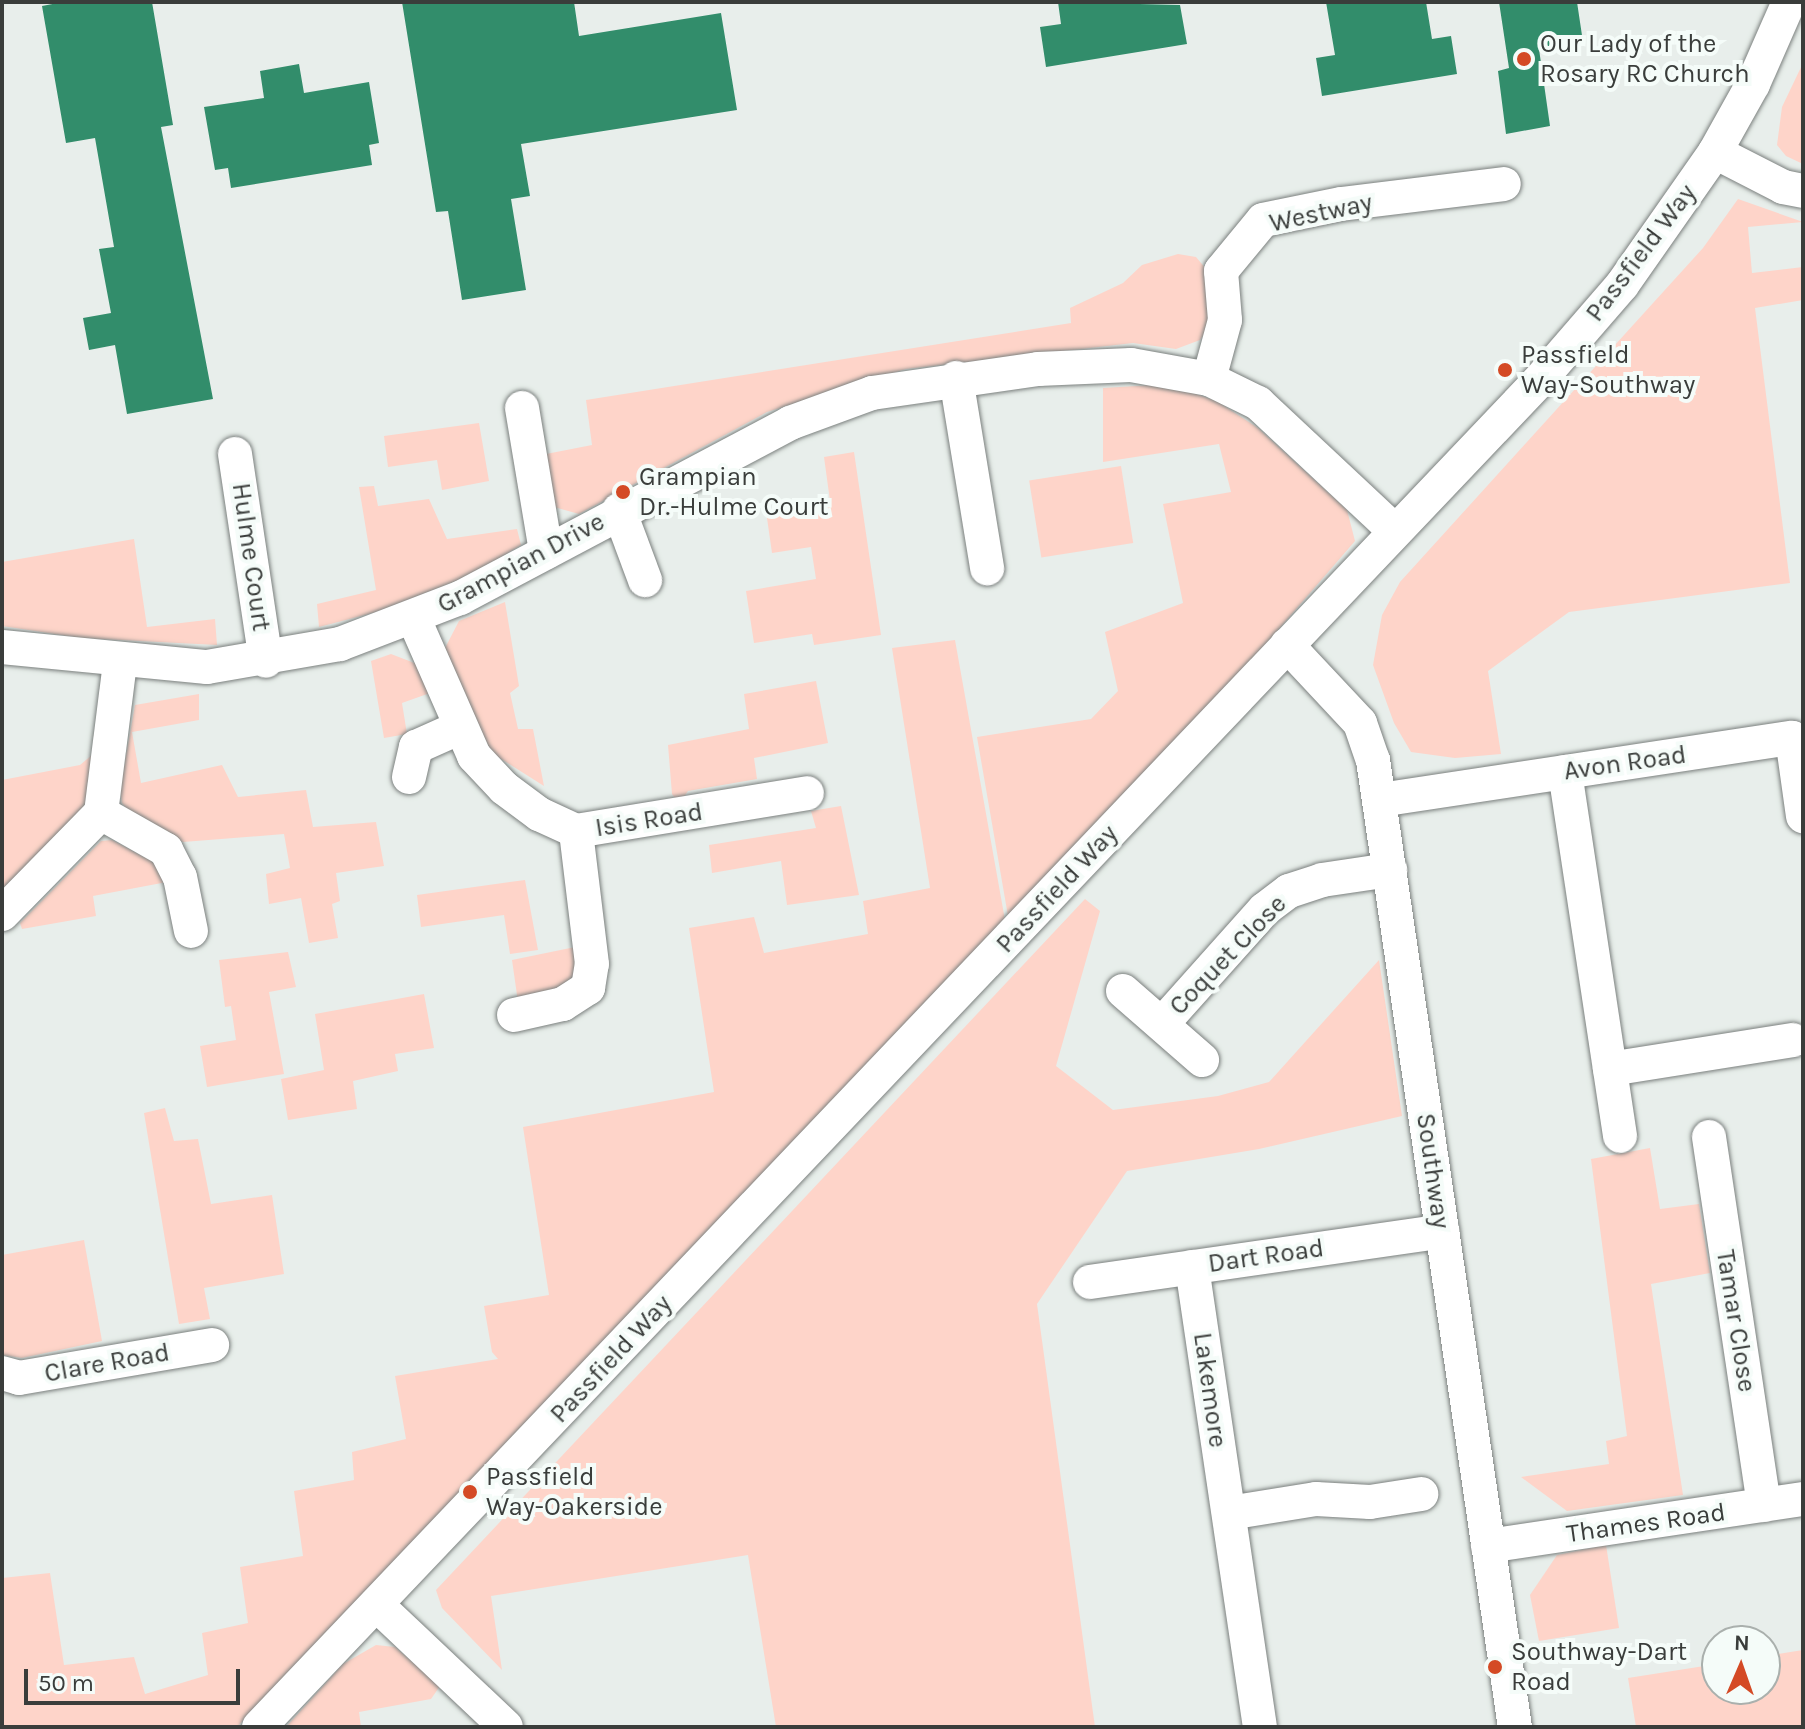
<!DOCTYPE html>
<style>
body{margin:0}
#map{position:relative;width:1805px;height:1729px;overflow:hidden;background:#e8eeeb;font-family:Karla,sans-serif}
div>[style]{position:absolute}
.green>*{inset:0;background:#fed4c9;transform-origin:0 0}
.building>*{inset:0;background:#328d6b}
.roads{filter:drop-shadow(0 0 2px #7b807e) drop-shadow(0 0 2px #7b807e)}
.minor>*{height:34px;margin:-17px;padding:0 17px;transform-origin:17px;border-radius:17px;background:#fff}
.dots>*{width:22px;height:22px;translate:-50% -50%;box-sizing:border-box;border:4px solid #f5fcf9;border-radius:50%}
span{translate:-50% -50%;white-space:nowrap;text-align:center;line-height:1.15;-webkit-text-stroke:8px #f5fcf9;paint-order:stroke}
.poi-label{font-size:26px;color:#3a3d3b}
.left{translate:0 -50%;text-align:left}
.street-label{font-size:26px;color:#3a3d3b}
.frame{position:absolute;inset:0;border:4px solid #3a3d3b;pointer-events:none}
.north{position:absolute;left:1701px;top:1625px;width:80px;height:80px;box-sizing:border-box;background:#f5fcf9;border:2px solid #aab0ad;border-radius:50%;rotate:2deg;font-size:22px;font-weight:700;line-height:32px;text-align:center;color:#3a3d3b}
.north::after{content:'';display:block;margin:auto;width:28px;height:36px;background:#d44a25;clip-path:polygon(50% 0,100% 100%,50% 72%,0 100%)}
.scale{position:absolute;left:24px;top:1669px;width:216px;height:36px;box-sizing:border-box;border:4px solid #3a3d3b;border-top:0;padding-left:10px;font-size:24px;line-height:28px;white-space:nowrap;color:#3a3d3b;-webkit-text-stroke:6px #f5fcf9;paint-order:stroke}
</style>
<div id="map">
<div class="green">
<i style="clip-path:polygon(1803px 63px,1803px 164px,1786px 156px,1777px 145px,1782px 107px)"></i>
<i style="clip-path:polygon(1738px 199px,1803px 222px,1748px 227px,1752px 273px,1803px 267px,1803px 300px,1755px 308px,1790px 583px,1569px 612px,1488px 671px,1501px 754px,1455px 758px,1411px 752px,1394px 723px,1373px 665px,1382px 615px,1400px 582px,1703px 248px)"></i>
<i style="clip-path:polygon(1178px 254px,1196px 257px,1212px 276px,1213px 321px,1200px 340px,1176px 349px,1133px 343px,906px 369px,767px 412px,579px 514px,554px 507px,541px 455px,592px 445px,586px 400px,1071px 323px,1070px 308px,1123px 283px,1142px 265px)"></i>
<i style="clip-path:polygon(1170px 384px,1218px 402px,1258px 428px,1347px 510px,1355px 541px,1266px 644px,1008px 916px,977px 737px,1091px 719px,1118px 691px,1105px 632px,1183px 603px,1163px 504px,1231px 492px,1219px 444px,1103px 462px,1103px 388px)"></i>
<i style="clip-path:polygon(479px 423px,489px 481px,442px 490px,437px 460px,388px 467px,384px 436px)"></i>
<i style="clip-path:polygon(854px 452px,881px 635px,814px 645px,812px 634px,754px 643px,746px 591px,816px 579px,811px 547px,772px 553px,766px 511px,830px 501px,824px 457px)"></i>
<i style="left:1121px;top:466px;width:78px;height:93px;rotate:81deg"></i>
<i style="clip-path:polygon(374px 486px,378px 506px,429px 499px,447px 539px,517px 529px,521px 545px,473px 574px,384px 610px,319px 627px,317px 604px,376px 590px,359px 487px)"></i>
<i style="clip-path:polygon(134px 539px,147px 627px,215px 619px,217px 645px,81px 638px,2px 626px,2px 562px)"></i>
<i style="clip-path:polygon(505px 602px,519px 686px,510px 693px,518px 729px,533px 729px,544px 786px,490px 752px,445px 648px,459px 621px)"></i>
<i style="clip-path:polygon(955px 640px,1005px 920px,237px 1727px,2px 1727px,2px 1578px,50px 1573px,64px 1665px,134px 1657px,145px 1694px,208px 1675px,202px 1633px,248px 1623px,240px 1567px,303px 1556px,294px 1491px,354px 1480px,352px 1452px,406px 1439px,395px 1376px,498px 1359px,492px 1352px,484px 1306px,549px 1295px,523px 1127px,714px 1092px,689px 928px,754px 917px,764px 953px,868px 934px,863px 901px,930px 888px,892px 648px)"></i>
<i style="clip-path:polygon(391px 654px,417px 664px,430px 693px,402px 703px,407px 734px,384px 738px,371px 661px)"></i>
<i style="clip-path:polygon(816px 681px,828px 743px,754px 758px,757px 779px,688px 791px,679px 804px,672px 794px,668px 745px,749px 729px,744px 694px)"></i>
<i style="clip-path:polygon(199px 694px,199px 720px,132px 732px,141px 783px,222px 765px,238px 797px,306px 790px,313px 827px,376px 822px,384px 866px,336px 873px,340px 901px,332px 904px,338px 938px,309px 943px,301px 898px,269px 904px,266px 874px,290px 868px,284px 834px,183px 842px,133px 816px,122px 803px,120px 790px,135px 705px)"></i>
<i style="clip-path:polygon(92px 755px,93px 787px,80px 814px,2px 902px,2px 780px,80px 765px)"></i>
<i style="clip-path:polygon(841px 806px,859px 895px,787px 905px,781px 861px,712px 873px,709px 845px,816px 828px,811px 811px)"></i>
<i style="clip-path:polygon(112px 840px,159px 865px,167px 882px,93px 896px,96px 916px,22px 929px,20px 923px,101px 841px)"></i>
<i style="clip-path:polygon(525px 880px,538px 950px,510px 954px,504px 915px,421px 927px,417px 895px)"></i>
<i style="clip-path:polygon(1085px 899px,1100px 911px,1056px 1066px,1113px 1110px,1218px 1096px,1269px 1082px,1379px 960px,1402px 1116px,1259px 1149px,1127px 1171px,1037px 1304px,1095px 1727px,776px 1727px,748px 1555px,491px 1596px,502px 1670px,442px 1608px,436px 1590px)"></i>
<i style="clip-path:polygon(580px 946px,575px 974px,563px 988px,518px 1002px,512px 960px)"></i>
<i style="clip-path:polygon(288px 952px,296px 987px,269px 992px,284px 1074px,207px 1087px,200px 1046px,236px 1040px,231px 1006px,225px 1007px,219px 960px)"></i>
<i style="clip-path:polygon(424px 994px,434px 1048px,395px 1054px,398px 1071px,353px 1081px,357px 1109px,288px 1120px,281px 1079px,324px 1070px,315px 1014px)"></i>
<i style="clip-path:polygon(165px 1108px,174px 1141px,198px 1139px,211px 1204px,272px 1195px,284px 1274px,204px 1288px,210px 1319px,179px 1324px,144px 1113px)"></i>
<i style="clip-path:polygon(1650px 1148px,1660px 1209px,1699px 1204px,1710px 1273px,1651px 1284px,1683px 1495px,1567px 1511px,1521px 1477px,1609px 1464px,1606px 1441px,1627px 1436px,1591px 1159px)"></i>
<i style="clip-path:polygon(84px 1240px,102px 1341px,22px 1358px,2px 1355px,2px 1255px)"></i>
<i style="clip-path:polygon(1606px 1545px,1619px 1628px,1539px 1641px,1530px 1595px,1557px 1555px)"></i>
<i style="clip-path:polygon(376px 1645px,395px 1647px,440px 1686px,431px 1699px,359px 1712px,361px 1727px,286px 1727px,343px 1664px)"></i>
<i style="clip-path:polygon(1803px 1650px,1803px 1727px,1636px 1727px,1628px 1678px,1717px 1664px,1717px 1689px,1765px 1689px,1765px 1656px)"></i>
</div>
<div class="building">
<i style="clip-path:polygon(63px 2px,152px 2px,173px 125px,161px 127px,213px 399px,127px 414px,115px 345px,89px 350px,83px 318px,111px 313px,99px 249px,114px 247px,95px 138px,66px 143px,42px 6px)"></i>
<i style="clip-path:polygon(402px 2px,574px 2px,579px 36px,721px 13px,737px 110px,521px 144px,530px 196px,511px 199px,526px 290px,462px 300px,448px 211px,436px 212px)"></i>
<i style="clip-path:polygon(1058px 2px,1180px 5px,1187px 44px,1046px 67px,1040px 27px,1061px 24px)"></i>
<i style="clip-path:polygon(1326px 2px,1426px 2px,1432px 39px,1451px 36px,1457px 74px,1322px 96px,1316px 58px,1335px 55px)"></i>
<i style="clip-path:polygon(1499px 2px,1577px 2px,1583px 42px,1539px 49px,1550px 126px,1506px 134px,1498px 71px,1509px 68px)"></i>
<i style="clip-path:polygon(299px 64px,304px 93px,369px 82px,379px 143px,369px 145px,372px 165px,231px 188px,228px 168px,215px 170px,204px 107px,264px 98px,260px 71px)"></i>
</div>
<div class="roads">
<div class="minor">
<i style="left:1715px;top:152px;width:76px;rotate:27.2deg"></i>
<i style="left:1783px;top:187px;width:20px;rotate:11deg"></i>
<i style="left:956px;top:378px;width:193px;rotate:80.7deg"></i>
<i style="left:1209px;top:379px;width:61px;rotate:-74.8deg"></i>
<i style="left:1225px;top:320px;width:49px;rotate:-94.7deg"></i>
<i style="left:1221px;top:271px;width:66px;rotate:-50.5deg"></i>
<i style="left:1263px;top:220px;width:80px;rotate:-11.6deg"></i>
<i style="left:1341px;top:204px;width:164px;rotate:-7deg"></i>
<i style="left:522px;top:408px;width:146px;rotate:80.5deg"></i>
<i style="left:235px;top:454px;width:209px;rotate:81.5deg"></i>
<i style="left:619px;top:510px;width:75px;rotate:69.6deg"></i>
<i style="left:414px;top:619px;width:150px;rotate:66.3deg"></i>
<i style="left:474px;top:756px;width:44px;rotate:46.8deg"></i>
<i style="left:504px;top:788px;width:44px;rotate:36.6deg"></i>
<i style="left:539px;top:814px;width:41px;rotate:24.7deg"></i>
<i style="left:576px;top:831px;width:234px;rotate:-9.3deg"></i>
<i style="left:1287px;top:645px;width:107px;rotate:46.9deg"></i>
<i style="left:1360px;top:723px;width:39px;rotate:71deg"></i>
<i style="left:1373px;top:760px;width:977px;rotate:81.65deg"></i>
<i style="left:2px;top:647px;width:206px;rotate:5.6deg"></i>
<i style="left:207px;top:667px;width:135px;rotate:-9.8deg"></i>
<i style="left:340px;top:644px;width:129px;rotate:-21deg"></i>
<i style="left:460px;top:598px;width:374px;rotate:-27.9deg"></i>
<i style="left:790px;top:423px;width:87px;rotate:-20.1deg"></i>
<i style="left:872px;top:393px;width:168px;rotate:-8.2deg"></i>
<i style="left:1038px;top:369px;width:93px;rotate:-2.5deg"></i>
<i style="left:1131px;top:365px;width:79px;rotate:10.2deg"></i>
<i style="left:1209px;top:379px;width:55px;rotate:26.1deg"></i>
<i style="left:1258px;top:403px;width:187px;rotate:43.1deg"></i>
<i style="left:1565px;top:772px;width:368px;rotate:81.4deg"></i>
<i style="left:409px;top:777px;width:31px;rotate:-77deg"></i>
<i style="left:416px;top:747px;width:49px;rotate:-24deg"></i>
<i style="left:1380px;top:800px;width:417px;rotate:-8.6deg"></i>
<i style="left:1792px;top:738px;width:79px;rotate:82deg"></i>
<i style="left:101px;top:813px;width:75px;rotate:29.6deg"></i>
<i style="left:166px;top:850px;width:30px;rotate:63deg"></i>
<i style="left:180px;top:877px;width:55px;rotate:78.5deg"></i>
<i style="left:2px;top:914px;width:141px;rotate:-45.6deg"></i>
<i style="left:101px;top:813px;width:152px;rotate:-82.8deg"></i>
<i style="left:1123px;top:991px;width:105px;rotate:41.1deg"></i>
<i style="left:514px;top:1015px;width:50px;rotate:-12.7deg"></i>
<i style="left:563px;top:1004px;width:30px;rotate:-33deg"></i>
<i style="left:588px;top:988px;width:24px;rotate:-81deg"></i>
<i style="left:592px;top:964px;width:134px;rotate:-96.9deg"></i>
<i style="left:1162px;top:1024px;width:154px;rotate:-48.2deg"></i>
<i style="left:1265px;top:909px;width:30px;rotate:-37deg"></i>
<i style="left:1289px;top:891px;width:35px;rotate:-18deg"></i>
<i style="left:1322px;top:880px;width:69px;rotate:-8.4deg"></i>
<i style="left:1610px;top:1069px;width:185px;rotate:-9deg"></i>
<i style="left:1709px;top:1137px;width:372px;rotate:81.5deg"></i>
<i style="left:1192px;top:1267px;width:465px;rotate:81.6deg"></i>
<i style="left:1090px;top:1282px;width:356px;rotate:-8.2deg"></i>
<i style="left:2px;top:1373px;width:18px;rotate:16deg"></i>
<i style="left:19px;top:1378px;width:196px;rotate:-9.7deg"></i>
<i style="left:1229px;top:1513px;width:88px;rotate:-9.1deg"></i>
<i style="left:1316px;top:1499px;width:54px;rotate:3.2deg"></i>
<i style="left:1370px;top:1502px;width:52px;rotate:-8.9deg"></i>
<i style="left:1488px;top:1546px;width:318px;rotate:-8.5deg"></i>
<i style="left:378px;top:1606px;width:176px;rotate:43.4deg"></i>
<i style="left:259px;top:1727px;width:1856px;rotate:-46.44deg"></i>
<i style="left:1538px;top:382px;width:128px;rotate:-49.1deg"></i>
<i style="left:1622px;top:285px;width:162px;rotate:-55deg"></i>
<i style="left:1715px;top:152px;width:78px;rotate:-60.8deg"></i>
<i style="left:1753px;top:84px;width:90px;rotate:-66.3deg"></i>
</div>
</div>
<div class="dots">
<i style="left:1524px;top:59px;background:#d44a25"></i>
<i style="left:1505px;top:370px;background:#d44a25"></i>
<i style="left:623px;top:492px;background:#d44a25"></i>
<i style="left:470px;top:1492px;background:#d44a25"></i>
<i style="left:1495px;top:1667px;background:#d44a25"></i>
</div>
<div class="poi-label">
<span class="left" style="left:1540px;top:59px">Our Lady of the<br>Rosary RC Church</span>
<span class="left" style="left:1521px;top:370px">Passfield<br>Way-Southway</span>
<span class="left" style="left:639px;top:492px">Grampian<br>Dr.-Hulme Court</span>
<span class="left" style="left:486px;top:1492px">Passfield<br>Way-Oakerside</span>
<span class="left" style="left:1511px;top:1667px">Southway-Dart<br>Road</span>
</div>
<div class="street-label">
<span style="left:1321px;top:213px;rotate:-12deg">Westway</span>
<span style="left:1641px;top:253px;rotate:-53deg">Passfield Way</span>
<span style="left:251px;top:557px;rotate:82deg">Hulme Court</span>
<span style="left:521px;top:563px;rotate:-28deg">Grampian Drive</span>
<span style="left:1625px;top:763px;rotate:-8deg">Avon Road</span>
<span style="left:649px;top:820px;rotate:-9deg">Isis Road</span>
<span style="left:1057px;top:889px;rotate:-47deg">Passfield Way</span>
<span style="left:1228px;top:955px;rotate:-46deg">Coquet Close</span>
<span style="left:1433px;top:1171px;rotate:82deg">Southway</span>
<span style="left:1266px;top:1256px;rotate:-8deg">Dart Road</span>
<span style="left:1736px;top:1321px;rotate:81deg">Tamar Close</span>
<span style="left:611px;top:1359px;rotate:-47deg">Passfield Way</span>
<span style="left:107px;top:1363px;rotate:-10deg">Clare Road</span>
<span style="left:1210px;top:1390px;rotate:82deg">Lakemore</span>
<span style="left:1646px;top:1523px;rotate:-8deg">Thames Road</span>
</div>
<div class="frame"></div>
<div class="north">N</div>
<div class="scale">50 m</div>
</div>
